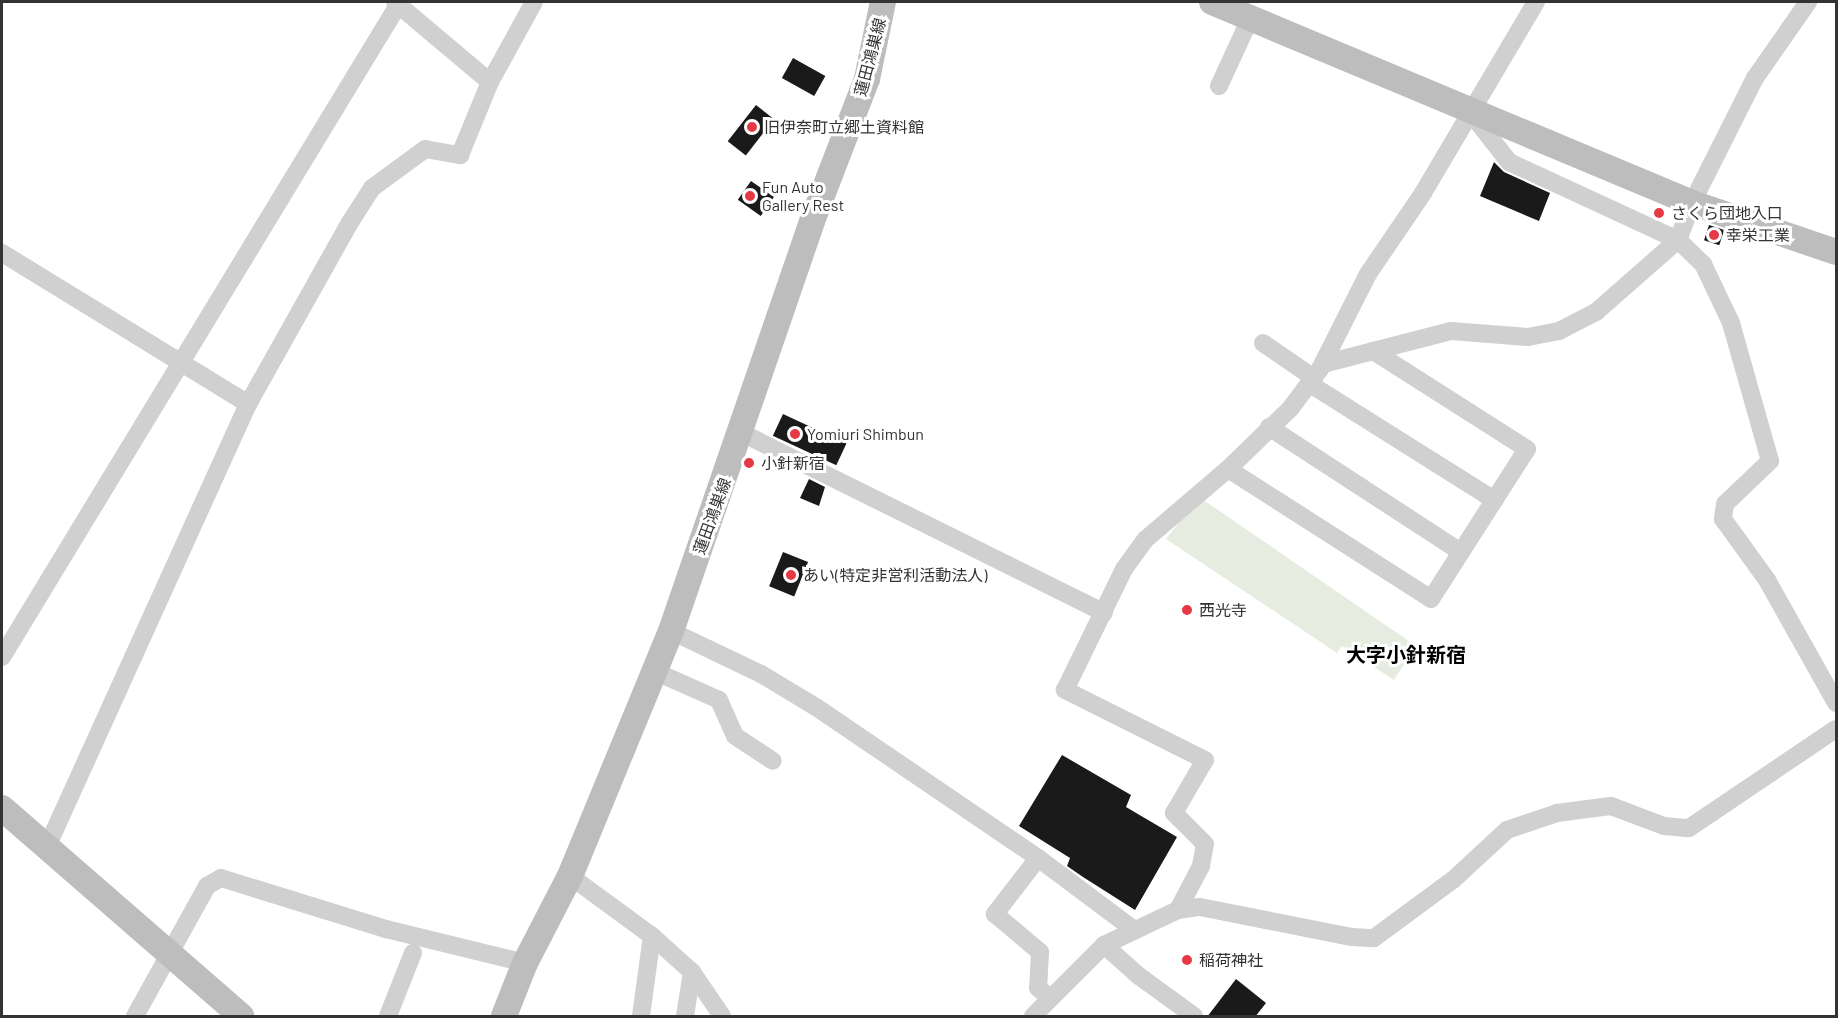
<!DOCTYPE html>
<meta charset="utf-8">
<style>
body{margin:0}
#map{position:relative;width:1838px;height:1018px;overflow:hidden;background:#fff;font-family:Barlow,"Noto Sans JP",sans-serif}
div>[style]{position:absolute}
.green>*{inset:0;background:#e6ecdf}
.building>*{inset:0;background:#1a1a1a;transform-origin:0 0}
.street>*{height:18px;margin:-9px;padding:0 9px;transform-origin:9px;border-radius:9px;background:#d0d0d0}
.secondary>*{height:26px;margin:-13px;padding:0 13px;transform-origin:13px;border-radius:13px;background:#bdbdbd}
.dots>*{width:16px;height:16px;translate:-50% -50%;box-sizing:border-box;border:3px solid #fff;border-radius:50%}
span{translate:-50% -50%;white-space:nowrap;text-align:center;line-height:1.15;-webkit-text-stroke:6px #fff;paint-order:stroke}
.street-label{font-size:16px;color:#333}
.poi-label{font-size:16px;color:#333}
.left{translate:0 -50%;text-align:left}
.quarter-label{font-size:20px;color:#000;font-weight:700}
.frame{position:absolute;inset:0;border:3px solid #333;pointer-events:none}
</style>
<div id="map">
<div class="green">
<i style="clip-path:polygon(1199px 497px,1416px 646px,1394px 680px,1342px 646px,1337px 653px,1166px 539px)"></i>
</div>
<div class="building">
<i style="left:793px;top:58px;width:37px;height:23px;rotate:29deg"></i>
<i style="left:756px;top:105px;width:23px;height:46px;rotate:38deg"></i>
<i style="clip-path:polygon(1494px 162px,1504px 172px,1550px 193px,1539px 221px,1480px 196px)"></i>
<i style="left:751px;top:181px;width:28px;height:23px;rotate:35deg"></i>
<i style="left:1709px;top:225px;width:16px;height:16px;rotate:18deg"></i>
<i style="left:783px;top:414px;width:70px;height:24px;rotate:25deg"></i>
<i style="clip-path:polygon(809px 479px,825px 487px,819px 506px,800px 498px)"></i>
<i style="left:783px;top:552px;width:27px;height:37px;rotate:22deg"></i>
<i style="clip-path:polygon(1062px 755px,1131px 795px,1126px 807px,1177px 837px,1135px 910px,1083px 877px,1067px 866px,1070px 858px,1019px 826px)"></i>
<i style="clip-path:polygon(1236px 979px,1266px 1003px,1255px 1017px,1207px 1017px)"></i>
</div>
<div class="street">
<i style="left:395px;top:2px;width:124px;rotate:40.1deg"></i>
<i style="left:1219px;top:86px;width:74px;rotate:-65.2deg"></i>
<i style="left:1470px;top:112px;width:63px;rotate:52deg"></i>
<i style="left:1509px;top:162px;width:186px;rotate:24.8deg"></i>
<i style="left:1678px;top:240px;width:35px;rotate:44deg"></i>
<i style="left:1703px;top:264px;width:65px;rotate:64.6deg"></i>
<i style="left:1731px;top:323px;width:143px;rotate:74.2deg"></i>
<i style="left:1770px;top:461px;width:62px;rotate:136.3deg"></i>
<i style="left:1725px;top:504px;width:15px;rotate:98deg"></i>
<i style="left:1723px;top:519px;width:75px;rotate:54.2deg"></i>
<i style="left:1767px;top:580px;width:141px;rotate:60.7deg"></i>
<i style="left:2px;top:253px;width:289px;rotate:31.5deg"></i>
<i style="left:1263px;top:343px;width:62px;rotate:34.5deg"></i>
<i style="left:1323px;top:364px;width:132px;rotate:-14.5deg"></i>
<i style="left:1451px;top:331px;width:77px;rotate:4.5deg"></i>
<i style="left:1528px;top:337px;width:32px;rotate:-11deg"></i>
<i style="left:1559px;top:331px;width:42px;rotate:-27.2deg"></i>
<i style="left:1596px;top:312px;width:109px;rotate:-41.3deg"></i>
<i style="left:1678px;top:240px;width:40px;rotate:-69deg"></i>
<i style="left:1692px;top:203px;width:140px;rotate:-63.3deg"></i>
<i style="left:1755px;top:78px;width:93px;rotate:-55.1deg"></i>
<i style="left:1310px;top:384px;width:218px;rotate:32.2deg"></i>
<i style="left:1269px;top:427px;width:229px;rotate:33.1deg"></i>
<i style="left:742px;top:433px;width:404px;rotate:26.4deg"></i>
<i style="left:1228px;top:469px;width:241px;rotate:32.6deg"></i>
<i style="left:1431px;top:599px;width:178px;rotate:-57.4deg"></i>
<i style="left:1527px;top:449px;width:183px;rotate:-147.5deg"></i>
<i style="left:671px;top:631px;width:100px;rotate:25.5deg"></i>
<i style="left:761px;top:674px;width:64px;rotate:31deg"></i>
<i style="left:816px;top:707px;width:268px;rotate:34.2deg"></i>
<i style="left:1038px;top:858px;width:119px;rotate:36.8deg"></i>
<i style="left:2px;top:657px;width:766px;rotate:-58.72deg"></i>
<i style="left:654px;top:671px;width:71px;rotate:24deg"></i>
<i style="left:719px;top:700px;width:39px;rotate:66deg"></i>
<i style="left:735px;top:736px;width:45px;rotate:33.3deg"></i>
<i style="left:47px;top:847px;width:486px;rotate:-65.6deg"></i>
<i style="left:248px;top:404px;width:206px;rotate:-60.7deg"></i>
<i style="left:349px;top:224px;width:43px;rotate:-57.4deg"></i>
<i style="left:372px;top:188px;width:66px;rotate:-36.3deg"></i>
<i style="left:425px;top:149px;width:36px;rotate:10deg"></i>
<i style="left:460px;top:155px;width:79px;rotate:-67.7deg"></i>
<i style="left:490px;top:82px;width:91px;rotate:-61.2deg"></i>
<i style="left:1038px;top:858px;width:71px;rotate:127.5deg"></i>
<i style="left:995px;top:914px;width:59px;rotate:40.2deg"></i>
<i style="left:1040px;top:952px;width:36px;rotate:93deg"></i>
<i style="left:1038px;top:988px;width:16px;rotate:38deg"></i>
<i style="left:570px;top:876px;width:102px;rotate:36.2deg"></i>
<i style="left:652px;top:936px;width:54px;rotate:42deg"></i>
<i style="left:692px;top:972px;width:53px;rotate:55.7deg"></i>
<i style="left:1178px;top:910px;width:50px;rotate:-62.4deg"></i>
<i style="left:1201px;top:866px;width:22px;rotate:-80deg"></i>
<i style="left:1205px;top:844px;width:44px;rotate:-135deg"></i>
<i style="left:1174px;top:813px;width:61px;rotate:-59.7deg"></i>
<i style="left:1205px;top:760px;width:157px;rotate:-153.4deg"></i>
<i style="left:1065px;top:690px;width:135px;rotate:-64deg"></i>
<i style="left:1124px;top:569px;width:37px;rotate:-54deg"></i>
<i style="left:1146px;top:539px;width:108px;rotate:-40.5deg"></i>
<i style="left:1228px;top:469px;width:86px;rotate:-44.1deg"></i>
<i style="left:1290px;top:409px;width:50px;rotate:-53.1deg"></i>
<i style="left:1320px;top:369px;width:106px;rotate:-63.2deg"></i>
<i style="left:1368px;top:274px;width:98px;rotate:-55.8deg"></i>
<i style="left:1423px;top:193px;width:222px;rotate:-59.4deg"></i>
<i style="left:1104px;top:945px;width:47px;rotate:41.5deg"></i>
<i style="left:1139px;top:976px;width:68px;rotate:36deg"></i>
<i style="left:135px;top:1016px;width:149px;rotate:-61deg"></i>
<i style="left:207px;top:886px;width:16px;rotate:-30deg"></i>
<i style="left:221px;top:878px;width:173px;rotate:17.2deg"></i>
<i style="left:386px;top:929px;width:143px;rotate:13.7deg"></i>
<i style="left:388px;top:1016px;width:68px;rotate:-68.4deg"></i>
<i style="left:641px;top:1016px;width:81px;rotate:-82.2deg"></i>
<i style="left:685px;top:1016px;width:45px;rotate:-81deg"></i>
<i style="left:1033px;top:1016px;width:100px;rotate:-45deg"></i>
<i style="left:1104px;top:945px;width:82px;rotate:-25.3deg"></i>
<i style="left:1178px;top:910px;width:22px;rotate:-8deg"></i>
<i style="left:1200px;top:907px;width:155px;rotate:11.2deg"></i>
<i style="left:1352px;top:937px;width:22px;rotate:3deg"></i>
<i style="left:1374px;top:938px;width:99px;rotate:-36.4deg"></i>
<i style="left:1454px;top:879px;width:72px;rotate:-42.8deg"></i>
<i style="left:1507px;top:830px;width:53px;rotate:-18.8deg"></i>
<i style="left:1557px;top:813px;width:54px;rotate:-7.4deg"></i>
<i style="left:1611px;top:806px;width:57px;rotate:20.7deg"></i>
<i style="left:1664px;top:826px;width:25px;rotate:5deg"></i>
<i style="left:1689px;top:828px;width:177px;rotate:-34deg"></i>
</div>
<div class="secondary">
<i style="left:1212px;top:2px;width:520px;rotate:22.72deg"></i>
<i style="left:1692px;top:203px;width:152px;rotate:18.8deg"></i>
<i style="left:2px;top:808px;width:317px;rotate:41deg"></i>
<i style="left:504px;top:1016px;width:57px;rotate:-68.4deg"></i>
<i style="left:525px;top:963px;width:98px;rotate:-62.7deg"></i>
<i style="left:570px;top:876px;width:265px;rotate:-67.6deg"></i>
<i style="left:671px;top:631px;width:444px;rotate:-71deg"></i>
<i style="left:816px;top:211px;width:142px;rotate:-68.9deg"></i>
<i style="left:867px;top:79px;width:79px;rotate:-78.3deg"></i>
</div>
<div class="dots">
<i style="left:752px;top:127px;background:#e63946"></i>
<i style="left:750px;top:196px;background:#e63946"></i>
<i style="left:1659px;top:213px;background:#e63946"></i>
<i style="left:1714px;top:235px;background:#e63946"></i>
<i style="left:795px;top:434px;background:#e63946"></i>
<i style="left:749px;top:463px;background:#e63946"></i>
<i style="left:791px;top:575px;background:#e63946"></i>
<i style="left:1187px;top:610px;background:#e63946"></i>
<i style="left:1187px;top:960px;background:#e63946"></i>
</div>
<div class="street-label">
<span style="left:870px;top:57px;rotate:-75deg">蓮田鴻巣線</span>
<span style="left:712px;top:516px;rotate:-70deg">蓮田鴻巣線</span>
</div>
<div class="poi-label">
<span class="left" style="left:764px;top:127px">旧伊奈町立郷土資料館</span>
<span class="left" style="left:762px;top:196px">Fun Auto<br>Gallery Rest</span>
<span class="left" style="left:1671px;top:213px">さくら団地入口</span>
<span class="left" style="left:1726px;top:235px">幸栄工業</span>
<span class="left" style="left:807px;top:434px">Yomiuri Shimbun</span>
<span class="left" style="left:761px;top:463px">小針新宿</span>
<span class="left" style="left:803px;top:575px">あい(特定非営利活動法人)</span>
<span class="left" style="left:1199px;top:610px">西光寺</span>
<span class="left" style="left:1199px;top:960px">稲荷神社</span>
</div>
<div class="quarter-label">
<span style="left:1406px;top:654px">大字小針新宿</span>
</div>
<div class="frame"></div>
</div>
